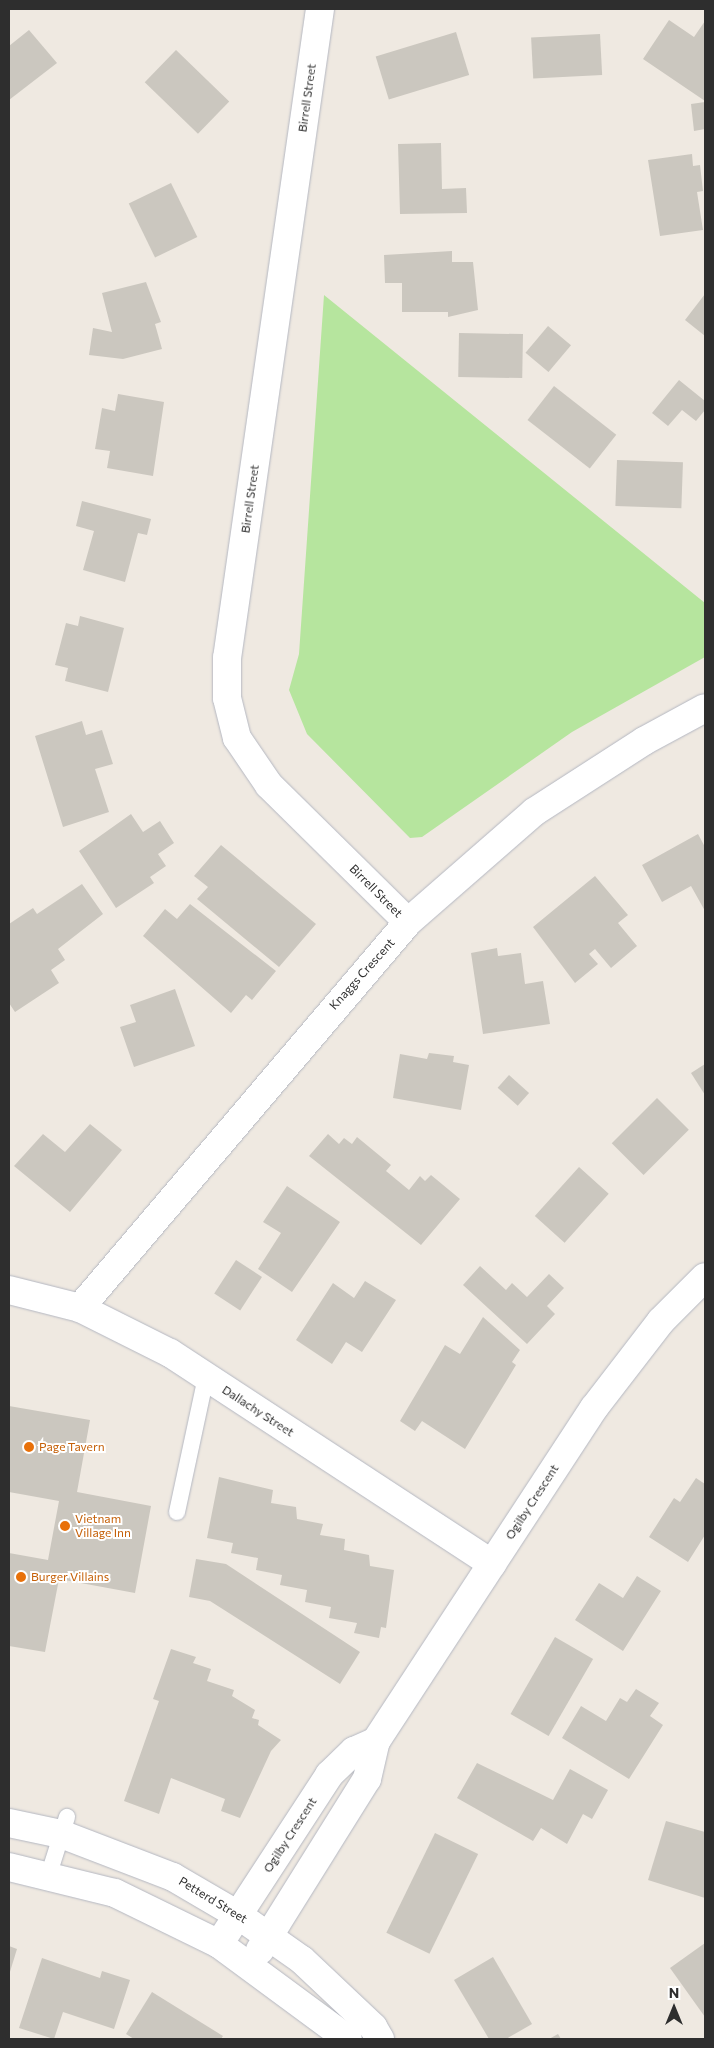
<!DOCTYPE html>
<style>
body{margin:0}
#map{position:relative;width:714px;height:2048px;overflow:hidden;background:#efe9e1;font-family:Commissioner,sans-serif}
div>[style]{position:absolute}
.green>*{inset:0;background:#b6e59e}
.building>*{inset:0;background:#cbc7bf;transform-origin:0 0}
.roads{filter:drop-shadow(0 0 1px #b4b7c1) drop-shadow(0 0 1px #b4b7c1)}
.service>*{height:16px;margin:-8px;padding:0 8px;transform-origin:8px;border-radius:8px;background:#fff}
.minor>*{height:28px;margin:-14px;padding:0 14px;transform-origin:14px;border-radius:14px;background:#fff}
.tertiary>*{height:28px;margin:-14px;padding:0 14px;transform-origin:14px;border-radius:14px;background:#fff}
.dots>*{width:14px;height:14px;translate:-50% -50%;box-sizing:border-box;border:2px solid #fff;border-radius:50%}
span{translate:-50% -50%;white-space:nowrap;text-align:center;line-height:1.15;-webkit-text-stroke:4px #fff;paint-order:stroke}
.street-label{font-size:12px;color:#2e2e2e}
.food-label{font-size:12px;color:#c56008}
.left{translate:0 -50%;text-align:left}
.frame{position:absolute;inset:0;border:10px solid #2e2e2e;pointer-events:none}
.north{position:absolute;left:649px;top:1983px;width:50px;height:50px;-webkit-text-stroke:4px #fff;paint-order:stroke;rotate:0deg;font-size:14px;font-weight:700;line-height:20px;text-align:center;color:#2e2e2e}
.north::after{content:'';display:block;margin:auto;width:18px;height:22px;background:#2e2e2e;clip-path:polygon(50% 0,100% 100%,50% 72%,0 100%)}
</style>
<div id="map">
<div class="green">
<i style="clip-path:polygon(324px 295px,705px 603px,705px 657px,572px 732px,422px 837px,410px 838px,307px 734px,289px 690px,299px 654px)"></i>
</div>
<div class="building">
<i style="clip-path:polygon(669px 20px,694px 37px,705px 21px,705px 101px,643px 59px)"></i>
<i style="clip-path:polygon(29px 30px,57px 63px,9px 100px,9px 46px)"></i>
<i style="left:456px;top:32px;width:45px;height:84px;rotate:73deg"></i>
<i style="left:600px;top:34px;width:41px;height:69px;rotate:87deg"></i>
<i style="left:176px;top:50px;width:74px;height:45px;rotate:44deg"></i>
<i style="clip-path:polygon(705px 102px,705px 129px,694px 131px,691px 104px)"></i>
<i style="clip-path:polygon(441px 143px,442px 189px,466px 188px,467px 213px,400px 214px,398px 144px)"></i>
<i style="clip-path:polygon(692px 154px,693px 166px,700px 165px,703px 191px,697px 192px,703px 230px,660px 236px,648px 160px)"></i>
<i style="left:171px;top:183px;width:60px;height:47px;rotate:64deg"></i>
<i style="clip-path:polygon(452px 251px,452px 262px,473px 262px,478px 310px,448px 317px,448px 312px,402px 312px,402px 283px,385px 283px,384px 255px)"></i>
<i style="clip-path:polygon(146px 282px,161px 322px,155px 324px,162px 349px,123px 359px,89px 355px,93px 328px,112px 332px,102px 293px)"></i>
<i style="clip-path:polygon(705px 294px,705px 336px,685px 320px)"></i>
<i style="left:548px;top:326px;width:30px;height:35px;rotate:40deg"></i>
<i style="left:459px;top:333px;width:64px;height:44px;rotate:1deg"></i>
<i style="clip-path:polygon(679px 380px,705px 401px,705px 410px,696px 421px,682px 410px,668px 426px,652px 413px)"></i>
<i style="left:554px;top:386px;width:79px;height:43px;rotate:38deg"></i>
<i style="clip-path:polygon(118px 394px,164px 402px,153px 476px,107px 468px,110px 451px,95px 449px,102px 408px,115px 411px)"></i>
<i style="left:617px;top:460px;width:66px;height:46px;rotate:2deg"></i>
<i style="clip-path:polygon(82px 501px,151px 519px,147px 535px,138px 533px,125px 582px,83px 570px,94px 531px,76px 526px)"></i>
<i style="clip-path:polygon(80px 616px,124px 628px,108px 692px,65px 681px,68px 668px,55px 665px,66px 623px,78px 626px)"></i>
<i style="clip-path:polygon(82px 721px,86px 735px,102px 730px,113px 764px,95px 769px,109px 812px,63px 827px,35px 736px)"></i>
<i style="clip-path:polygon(131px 814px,143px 832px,160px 821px,174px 843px,158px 854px,166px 866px,150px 877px,154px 883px,116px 908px,79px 851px)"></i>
<i style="clip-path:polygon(698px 834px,705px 847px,705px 911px,691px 886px,662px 902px,642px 865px)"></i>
<i style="clip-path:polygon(221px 845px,316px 924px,279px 967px,197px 899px,208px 887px,194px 876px)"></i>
<i style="clip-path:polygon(595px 876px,628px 915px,618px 923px,637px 946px,611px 968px,595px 949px,589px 954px,598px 964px,575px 983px,533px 927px)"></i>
<i style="clip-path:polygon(82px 884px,103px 914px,58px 949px,65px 960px,51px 970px,59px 983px,15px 1012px,9px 1003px,9px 924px,33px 908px,37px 914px)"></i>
<i style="clip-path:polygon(190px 904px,276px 971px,252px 1000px,246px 995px,231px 1013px,143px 936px,165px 909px,177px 919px)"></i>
<i style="clip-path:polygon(497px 948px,498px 956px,521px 953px,525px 984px,543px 981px,550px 1024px,483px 1034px,471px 953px)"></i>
<i style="clip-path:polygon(175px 989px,195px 1046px,134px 1067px,120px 1027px,136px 1022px,130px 1005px)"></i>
<i style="clip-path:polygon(429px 1053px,454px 1056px,453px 1062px,469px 1065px,461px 1110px,393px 1098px,400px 1054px,427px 1059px)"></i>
<i style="clip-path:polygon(705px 1064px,705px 1095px,691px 1073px)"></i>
<i style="left:509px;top:1075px;width:27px;height:17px;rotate:42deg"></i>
<i style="left:657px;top:1098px;width:45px;height:64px;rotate:45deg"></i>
<i style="clip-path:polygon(90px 1124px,122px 1150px,70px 1212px,14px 1166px,43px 1134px,65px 1152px)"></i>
<i style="clip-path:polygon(328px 1134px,339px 1144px,344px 1138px,352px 1144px,357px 1137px,391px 1165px,386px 1171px,409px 1190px,420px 1176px,425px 1181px,431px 1175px,460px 1199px,421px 1245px,309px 1156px)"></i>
<i style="left:579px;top:1167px;width:40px;height:66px;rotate:42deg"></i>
<i style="clip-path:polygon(287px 1186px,340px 1222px,292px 1292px,258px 1269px,281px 1233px,263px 1222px)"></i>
<i style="left:236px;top:1260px;width:31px;height:40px;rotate:33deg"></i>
<i style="clip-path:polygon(480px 1266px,506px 1290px,512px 1283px,527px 1297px,549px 1274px,564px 1288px,547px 1306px,555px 1314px,527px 1344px,463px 1285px)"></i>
<i style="clip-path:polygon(365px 1281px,396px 1300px,362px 1352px,346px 1342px,332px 1364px,296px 1340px,333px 1283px,354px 1298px)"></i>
<i style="clip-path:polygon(483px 1317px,520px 1350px,512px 1362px,516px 1365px,465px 1449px,422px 1421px,415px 1431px,400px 1421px,445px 1345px,460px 1354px)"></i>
<i style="clip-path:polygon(9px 1406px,90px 1420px,77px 1492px,151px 1506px,135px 1593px,59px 1579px,45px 1652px,9px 1646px,9px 1553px,48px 1560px,59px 1501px,9px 1492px)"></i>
<i style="clip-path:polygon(219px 1477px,273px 1490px,271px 1503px,296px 1507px,297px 1519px,323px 1524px,320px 1535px,345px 1539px,344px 1550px,369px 1555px,370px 1566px,394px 1570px,386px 1628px,381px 1627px,379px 1638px,354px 1633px,357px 1623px,329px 1618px,331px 1607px,305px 1602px,307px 1590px,280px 1585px,282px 1575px,256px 1570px,258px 1558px,231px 1553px,233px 1543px,207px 1538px)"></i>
<i style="clip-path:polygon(696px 1478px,705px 1484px,705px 1535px,688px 1562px,649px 1537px,674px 1498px,680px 1502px)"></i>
<i style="clip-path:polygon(196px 1559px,226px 1564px,360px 1652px,340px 1684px,210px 1601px,189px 1597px)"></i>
<i style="clip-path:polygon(637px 1576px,661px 1591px,623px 1651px,575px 1620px,599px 1583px,623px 1598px)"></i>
<i style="left:555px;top:1637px;width:44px;height:89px;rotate:30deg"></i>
<i style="clip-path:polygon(171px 1649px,196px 1657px,193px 1663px,211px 1669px,207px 1681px,234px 1690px,232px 1696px,255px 1710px,252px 1718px,259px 1720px,258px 1725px,281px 1740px,271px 1751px,240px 1818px,221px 1811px,225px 1799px,171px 1778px,159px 1814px,124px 1801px,159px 1701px,153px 1699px)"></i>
<i style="clip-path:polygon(636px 1689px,659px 1703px,650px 1716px,663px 1725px,629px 1779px,562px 1738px,581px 1706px,606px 1721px,620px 1698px,627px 1702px)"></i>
<i style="clip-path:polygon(477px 1763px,553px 1800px,570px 1769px,608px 1790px,592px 1819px,583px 1814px,567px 1844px,541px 1828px,533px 1841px,457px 1798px)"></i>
<i style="clip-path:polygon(666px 1821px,705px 1832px,705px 1898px,648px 1880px)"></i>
<i style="left:435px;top:1833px;width:48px;height:111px;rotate:26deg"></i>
<i style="clip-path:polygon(705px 1943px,705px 2017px,670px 1968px)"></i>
<i style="clip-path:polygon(9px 1946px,17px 1949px,9px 1975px)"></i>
<i style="clip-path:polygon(493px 1957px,532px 2024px,506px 2039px,489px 2039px,454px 1980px)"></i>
<i style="clip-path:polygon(42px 1958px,100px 1978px,102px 1971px,130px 1980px,114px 2029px,63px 2012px,54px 2039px,19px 2028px)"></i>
<i style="clip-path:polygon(152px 1992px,223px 2036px,221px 2039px,134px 2039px,126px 2034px)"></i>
<i style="clip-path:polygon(558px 2034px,561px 2039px,549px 2039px)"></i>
</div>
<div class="roads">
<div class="service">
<i style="left:177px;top:1512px;width:138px;rotate:-77.9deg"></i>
<i style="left:49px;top:1874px;width:60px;rotate:-72.5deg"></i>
</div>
<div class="minor">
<i style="left:320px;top:9px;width:656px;rotate:98.15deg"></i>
<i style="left:227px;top:658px;width:40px;rotate:90deg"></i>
<i style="left:227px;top:698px;width:41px;rotate:76deg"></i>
<i style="left:237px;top:738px;width:57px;rotate:55.8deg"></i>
<i style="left:269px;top:785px;width:195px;rotate:44.6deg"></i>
<i style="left:9px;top:1290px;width:73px;rotate:14.2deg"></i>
<i style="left:80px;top:1308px;width:101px;rotate:26.6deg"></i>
<i style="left:170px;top:1353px;width:385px;rotate:33.2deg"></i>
<i style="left:80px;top:1308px;width:507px;rotate:-49.64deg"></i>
<i style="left:408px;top:922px;width:167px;rotate:-41.1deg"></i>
<i style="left:534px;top:812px;width:131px;rotate:-32.8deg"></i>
<i style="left:644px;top:741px;width:69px;rotate:-28.4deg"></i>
</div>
<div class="tertiary">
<i style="left:9px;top:1823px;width:53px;rotate:11.9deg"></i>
<i style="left:61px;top:1834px;width:120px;rotate:21deg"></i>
<i style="left:173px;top:1877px;width:75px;rotate:30.3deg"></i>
<i style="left:238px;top:1915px;width:78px;rotate:35.1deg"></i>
<i style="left:302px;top:1960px;width:98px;rotate:43.3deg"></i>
<i style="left:373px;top:2027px;width:14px;rotate:60deg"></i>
<i style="left:9px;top:1867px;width:109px;rotate:13.8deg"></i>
<i style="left:115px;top:1893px;width:116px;rotate:26.1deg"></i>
<i style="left:219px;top:1944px;width:160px;rotate:36.4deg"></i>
<i style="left:219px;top:1944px;width:202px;rotate:-56.9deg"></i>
<i style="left:329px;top:1775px;width:35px;rotate:-44deg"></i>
<i style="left:354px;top:1751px;width:24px;rotate:-24deg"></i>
<i style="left:376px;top:1741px;width:398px;rotate:-56.8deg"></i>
<i style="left:594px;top:1408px;width:110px;rotate:-52.4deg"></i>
<i style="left:661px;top:1321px;width:62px;rotate:-45deg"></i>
<i style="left:260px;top:1950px;width:202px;rotate:-58deg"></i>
<i style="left:367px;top:1779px;width:39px;rotate:-77deg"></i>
</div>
</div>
<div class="dots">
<i style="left:29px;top:1447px;background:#e8710a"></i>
<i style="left:65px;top:1526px;background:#e8710a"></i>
<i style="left:21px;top:1577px;background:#e8710a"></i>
</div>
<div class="street-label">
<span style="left:307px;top:98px;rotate:-82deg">Birrell Street</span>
<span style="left:250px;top:499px;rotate:-82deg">Birrell Street</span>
<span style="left:376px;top:891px;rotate:45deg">Birrell Street</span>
<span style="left:362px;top:974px;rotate:-48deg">Knaggs Crescent</span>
<span style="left:258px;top:1411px;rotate:33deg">Dallachy Street</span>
<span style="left:532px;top:1502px;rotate:-57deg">Ogilby Crescent</span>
<span style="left:290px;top:1835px;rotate:-57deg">Ogilby Crescent</span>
<span style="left:213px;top:1900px;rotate:31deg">Petterd Street</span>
</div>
<div class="food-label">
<span class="left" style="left:39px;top:1447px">Page Tavern</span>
<span class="left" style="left:75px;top:1526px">Vietnam<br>Village Inn</span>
<span class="left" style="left:31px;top:1577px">Burger Villains</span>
</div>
<div class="frame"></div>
<div class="north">N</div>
</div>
